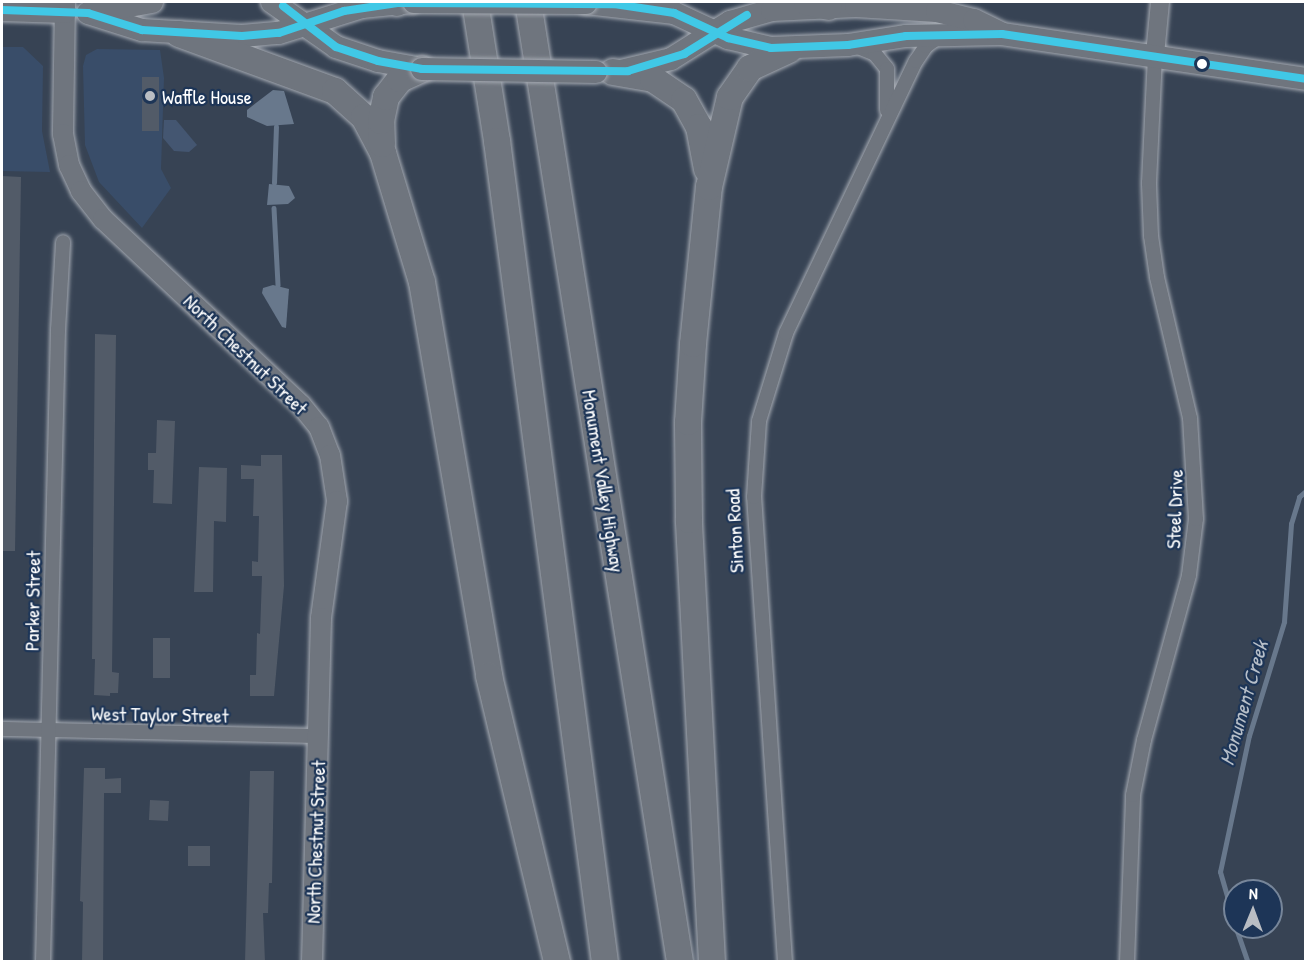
<!DOCTYPE html>
<style>
body{margin:0}
#map{position:relative;width:1307px;height:963px;overflow:hidden;background:#374354;font-family:"Patrick Hand",sans-serif}
div>[style]{position:absolute}
.built>*{inset:0;background:#394d69}
.green>*{inset:0;background:#445671}
.water>*{inset:0;background:#68788c}
.stream>*{height:4.5px;margin:-2.25px;padding:0 2.25px;transform-origin:2.25px;border-radius:2.25px;background:#68788c}
.building>*{inset:0;background:#525b68;transform-origin:0 0}
.roads{filter:drop-shadow(0 0 2px #a5aab2) drop-shadow(0 0 2px #a5aab2)}
.minor>*{height:14px;margin:-7px;padding:0 7px;transform-origin:7px;border-radius:7px;background:#6f757e}
.tertiary>*{height:18px;margin:-9px;padding:0 9px;transform-origin:9px;border-radius:9px;background:#6f757e}
.secondary>*{height:20px;margin:-10px;padding:0 10px;transform-origin:10px;border-radius:10px;background:#6f757e}
.primary>*{height:22px;margin:-11px;padding:0 11px;transform-origin:11px;border-radius:11px;background:#6f757e}
.motorway>*{height:26px;margin:-13px;padding:0 13px;transform-origin:13px;border-radius:13px;background:#6f757e}
.bridges{filter:drop-shadow(0 0 2px #a5aab2) drop-shadow(0 0 2px #a5aab2)}
.primary-bridge>*{height:22px;margin:-11px;padding:0 11px;transform-origin:11px;border-radius:11px;background:#6f757e}
.bus-1>*{height:8px;margin:-4px;padding:0 4px;transform-origin:4px;border-radius:4px;background:#40c8e6}
.dots>*{width:16px;height:16px;translate:-50% -50%;box-sizing:border-box;border:3px solid #1d3557;border-radius:50%}
span{translate:-50% -50%;white-space:nowrap;text-align:center;line-height:1.15;-webkit-text-stroke:4.5px #1d3557;paint-order:stroke}
.poi-label{font-size:20px;color:#fff}
.left{translate:0 -50%;text-align:left}
.street-label{font-size:20px;color:#fff}
.water-label{font-size:21px;color:#b6bec8;font-style:italic}
.frame{position:absolute;inset:0;border:3px solid #fff;pointer-events:none}
.north{position:absolute;left:1223px;top:879px;width:60px;height:60px;box-sizing:border-box;background:#1d3557;border:2px solid #77869a;border-radius:50%;rotate:1deg;font-size:16px;font-weight:700;line-height:24px;text-align:center;color:#fff}
.north::after{content:'';display:block;margin:auto;width:21px;height:27px;background:#b9bdc3;clip-path:polygon(50% 0,100% 100%,50% 72%,0 100%)}
</style>
<div id="map">
<div class="built">
<i style="clip-path:polygon(2px 47px,23px 47px,43px 66px,42px 131px,50px 172px,2px 171px)"></i>
<i style="clip-path:polygon(97px 49px,160px 50px,164px 78px,161px 169px,171px 188px,142px 228px,99px 182px,85px 145px,83px 66px,86px 55px)"></i>
</div>
<div class="green">
<i style="clip-path:polygon(164px 120px,176px 120px,197px 145px,189px 152px,174px 151px,163px 138px)"></i>
</div>
<div class="water">
<i style="clip-path:polygon(273px 90px,284px 91px,294px 124px,267px 126px,247px 117px,247px 110px)"></i>
<i style="clip-path:polygon(269px 184px,289px 186px,295px 198px,288px 204px,267px 205px)"></i>
<i style="clip-path:polygon(273px 285px,289px 289px,286px 328px,282px 327px,262px 293px,263px 288px)"></i>
</div>
<div class="stream">
<i style="left:274px;top:183px;width:56px;rotate:-88deg"></i>
<i style="left:274px;top:208px;width:77px;rotate:87deg"></i>
<i style="left:1235px;top:924px;width:54px;rotate:-106.1deg"></i>
<i style="left:1220px;top:872px;width:139px;rotate:-78deg"></i>
<i style="left:1249px;top:736px;width:119px;rotate:-72.9deg"></i>
<i style="left:1284px;top:622px;width:98px;rotate:-85.9deg"></i>
<i style="left:1291px;top:524px;width:28px;rotate:-73deg"></i>
<i style="left:1299px;top:497px;width:9px;rotate:-41deg"></i>
<i style="left:1236px;top:927px;width:37px;rotate:71deg"></i>
</div>
<div class="building">
<i style="left:142px;top:77px;width:17px;height:54px"></i>
<i style="clip-path:polygon(2px 176px,21px 177px,15px 551px,2px 551px)"></i>
<i style="clip-path:polygon(95px 334px,116px 335px,112px 672px,119px 673px,118px 693px,110px 693px,110px 696px,94px 695px,95px 659px,92px 659px)"></i>
<i style="clip-path:polygon(157px 420px,175px 421px,172px 504px,153px 503px,154px 470px,148px 470px,148px 453px,156px 453px)"></i>
<i style="clip-path:polygon(261px 455px,282px 455px,284px 586px,274px 696px,250px 696px,250px 675px,256px 675px,257px 633px,260px 634px,262px 576px,252px 576px,252px 561px,258px 562px,259px 516px,253px 516px,254px 479px,241px 479px,241px 465px,261px 466px)"></i>
<i style="clip-path:polygon(199px 467px,227px 468px,226px 522px,214px 521px,213px 592px,194px 592px)"></i>
<i style="left:153px;top:638px;width:17px;height:40px"></i>
<i style="clip-path:polygon(84px 768px,105px 768px,105px 779px,121px 778px,121px 793px,104px 793px,103px 962px,82px 962px,83px 902px,80px 901px)"></i>
<i style="clip-path:polygon(250px 771px,274px 771px,272px 883px,269px 883px,268px 913px,263px 913px,265px 962px,245px 962px)"></i>
<i style="left:150px;top:800px;width:19px;height:20px;rotate:3deg"></i>
<i style="left:210px;top:846px;width:20px;height:22px;rotate:90deg"></i>
</div>
<div class="roads">
<div class="minor">
<i style="left:858px;top:47px;width:18px;rotate:22deg"></i>
<i style="left:875px;top:54px;width:19px;rotate:51deg"></i>
<i style="left:887px;top:69px;width:41px;rotate:90deg"></i>
<i style="left:2px;top:729px;width:316px;rotate:1.3deg"></i>
<i style="left:43px;top:962px;width:632px;rotate:-88.64deg"></i>
<i style="left:58px;top:330px;width:88px;rotate:-86.7deg"></i>
<i style="left:785px;top:962px;width:466px;rotate:-93.8deg"></i>
<i style="left:754px;top:497px;width:76px;rotate:-86.2deg"></i>
<i style="left:759px;top:421px;width:92px;rotate:-72.9deg"></i>
<i style="left:786px;top:333px;width:301px;rotate:-64.5deg"></i>
<i style="left:916px;top:61px;width:18px;rotate:-56deg"></i>
<i style="left:926px;top:46px;width:16px;rotate:-35deg"></i>
<i style="left:1127px;top:962px;width:167px;rotate:-87.9deg"></i>
<i style="left:1133px;top:795px;width:56px;rotate:-78.7deg"></i>
<i style="left:1144px;top:740px;width:171px;rotate:-74.7deg"></i>
<i style="left:1189px;top:575px;width:56px;rotate:-82.9deg"></i>
<i style="left:1196px;top:519px;width:101px;rotate:-93.4deg"></i>
<i style="left:1190px;top:418px;width:145px;rotate:-103.2deg"></i>
<i style="left:1157px;top:277px;width:41px;rotate:-98.3deg"></i>
<i style="left:1151px;top:236px;width:53px;rotate:-92.2deg"></i>
<i style="left:1149px;top:183px;width:128px;rotate:-87.3deg"></i>
</div>
<div class="tertiary">
<i style="left:1155px;top:55px;width:53px;rotate:-84.6deg"></i>
</div>
<div class="secondary">
<i style="left:65px;top:2px;width:132px;rotate:90.9deg"></i>
<i style="left:63px;top:134px;width:32px;rotate:79deg"></i>
<i style="left:69px;top:165px;width:29px;rotate:65deg"></i>
<i style="left:81px;top:191px;width:36px;rotate:52deg"></i>
<i style="left:103px;top:219px;width:272px;rotate:43.2deg"></i>
<i style="left:301px;top:405px;width:28px;rotate:51deg"></i>
<i style="left:319px;top:427px;width:30px;rotate:69deg"></i>
<i style="left:330px;top:455px;width:47px;rotate:81.3deg"></i>
<i style="left:337px;top:501px;width:118px;rotate:97.8deg"></i>
<i style="left:321px;top:618px;width:344px;rotate:91.5deg"></i>
</div>
<div class="primary">
<i style="left:272px;top:2px;width:78px;rotate:35.1deg"></i>
<i style="left:336px;top:47px;width:44px;rotate:18.4deg"></i>
<i style="left:378px;top:61px;width:45px;rotate:10.3deg"></i>
<i style="left:586px;top:3px;width:89px;rotate:6.5deg"></i>
<i style="left:674px;top:13px;width:60px;rotate:24.8deg"></i>
<i style="left:728px;top:38px;width:44px;rotate:13.1deg"></i>
<i style="left:771px;top:48px;width:77px;rotate:-2.2deg"></i>
<i style="left:848px;top:45px;width:59px;rotate:-8.8deg"></i>
<i style="left:906px;top:36px;width:96px;rotate:-1.2deg"></i>
<i style="left:1002px;top:34px;width:307px;rotate:8.4deg"></i>
<i style="left:2px;top:10px;width:63px;rotate:1.8deg"></i>
<i style="left:88px;top:13px;width:57px;rotate:17.5deg"></i>
<i style="left:142px;top:30px;width:100px;rotate:3.4deg"></i>
<i style="left:242px;top:36px;width:37px;rotate:-5deg"></i>
<i style="left:279px;top:33px;width:87px;rotate:-17.4deg"></i>
<i style="left:362px;top:7px;width:50px;rotate:-5.7deg"></i>
<i style="left:89px;top:13px;width:64px;rotate:-9.9deg"></i>
<i style="left:621px;top:71px;width:51px;rotate:-13.5deg"></i>
<i style="left:671px;top:59px;width:70px;rotate:-32.1deg"></i>
<i style="left:730px;top:22px;width:44px;rotate:-15.9deg"></i>
<i style="left:772px;top:10px;width:84px;rotate:-2.7deg"></i>
<i style="left:856px;top:6px;width:81px;rotate:3.5deg"></i>
<i style="left:937px;top:11px;width:38px;rotate:14deg"></i>
<i style="left:974px;top:20px;width:30px;rotate:26deg"></i>
</div>
<div class="motorway">
<i style="left:394px;top:2px;width:3px;rotate:18deg"></i>
<i style="left:475px;top:2px;width:141px;rotate:81deg"></i>
<i style="left:497px;top:141px;width:828px;rotate:82.51deg"></i>
<i style="left:528px;top:2px;width:972px;rotate:81deg"></i>
<i style="left:807px;top:2px;width:22px;rotate:13deg"></i>
<i style="left:179px;top:34px;width:166px;rotate:20.1deg"></i>
<i style="left:335px;top:91px;width:39px;rotate:42deg"></i>
<i style="left:364px;top:117px;width:41px;rotate:62.2deg"></i>
<i style="left:383px;top:153px;width:135px;rotate:73.2deg"></i>
<i style="left:422px;top:282px;width:400px;rotate:80.3deg"></i>
<i style="left:489px;top:676px;width:294px;rotate:76.6deg"></i>
<i style="left:613px;top:72px;width:41px;rotate:9.9deg"></i>
<i style="left:653px;top:79px;width:37px;rotate:34deg"></i>
<i style="left:684px;top:100px;width:31px;rotate:61deg"></i>
<i style="left:699px;top:127px;width:43px;rotate:79.2deg"></i>
<i style="left:382px;top:144px;width:23px;rotate:-92deg"></i>
<i style="left:381px;top:121px;width:25px;rotate:-78deg"></i>
<i style="left:386px;top:97px;width:23px;rotate:-52deg"></i>
<i style="left:400px;top:79px;width:24px;rotate:-24deg"></i>
<i style="left:712px;top:962px;width:443px;rotate:-93deg"></i>
<i style="left:689px;top:520px;width:98px;rotate:-90.6deg"></i>
<i style="left:688px;top:422px;width:78px;rotate:-86.3deg"></i>
<i style="left:693px;top:344px;width:158px;rotate:-84.2deg"></i>
<i style="left:709px;top:187px;width:92px;rotate:-76.9deg"></i>
<i style="left:730px;top:97px;width:35px;rotate:-55deg"></i>
<i style="left:750px;top:68px;width:43px;rotate:-24.8deg"></i>
</div>
</div>
<div class="bridges">
<div class="primary-bridge">
<i style="left:414px;top:2px;width:172px;rotate:0.3deg"></i>
<i style="left:422px;top:69px;width:174px;rotate:1deg"></i>
</div>
</div>
<div class="bus-1">
<i style="left:283px;top:6px;width:67px;rotate:37.7deg"></i>
<i style="left:336px;top:47px;width:44px;rotate:18.4deg"></i>
<i style="left:378px;top:61px;width:45px;rotate:10.3deg"></i>
<i style="left:422px;top:69px;width:206px;rotate:0.6deg"></i>
<i style="left:628px;top:71px;width:59px;rotate:-16.9deg"></i>
<i style="left:684px;top:54px;width:74px;rotate:-31.8deg"></i>
<i style="left:2px;top:10px;width:86px;rotate:2deg"></i>
<i style="left:88px;top:13px;width:57px;rotate:17.5deg"></i>
<i style="left:142px;top:30px;width:100px;rotate:3.4deg"></i>
<i style="left:242px;top:36px;width:37px;rotate:-5deg"></i>
<i style="left:279px;top:33px;width:69px;rotate:-18.7deg"></i>
<i style="left:344px;top:11px;width:54px;rotate:-8.6deg"></i>
<i style="left:397px;top:3px;width:217px;rotate:0.3deg"></i>
<i style="left:614px;top:4px;width:61px;rotate:8.5deg"></i>
<i style="left:674px;top:13px;width:60px;rotate:24.8deg"></i>
<i style="left:728px;top:38px;width:44px;rotate:13.1deg"></i>
<i style="left:771px;top:48px;width:77px;rotate:-2.2deg"></i>
<i style="left:848px;top:45px;width:59px;rotate:-8.8deg"></i>
<i style="left:906px;top:36px;width:96px;rotate:-1.2deg"></i>
<i style="left:1002px;top:34px;width:307px;rotate:8.4deg"></i>
</div>
<div class="dots">
<i style="left:1202px;top:64px;background:#fff"></i>
<i style="left:150px;top:96px;background:#b9bdc3"></i>
</div>
<div class="poi-label">
<span class="left" style="left:162px;top:96px">Waffle House</span>
</div>
<div class="street-label">
<span style="left:246px;top:354px;rotate:44deg">North Chestnut Street</span>
<span style="left:604px;top:481px;rotate:81deg">Monument Valley Highway</span>
<span style="left:1174px;top:509px;rotate:-88deg">Steel Drive</span>
<span style="left:734px;top:531px;rotate:-93deg">Sinton Road</span>
<span style="left:32px;top:601px;rotate:-89deg">Parker Street</span>
<span style="left:160px;top:714px;rotate:1deg">West Taylor Street</span>
<span style="left:315px;top:842px;rotate:-88deg">North Chestnut Street</span>
</div>
<div class="water-label">
<span style="left:1244px;top:703px;rotate:-74deg">Monument Creek</span>
</div>
<div class="frame"></div>
<div class="north">N</div>
</div>
